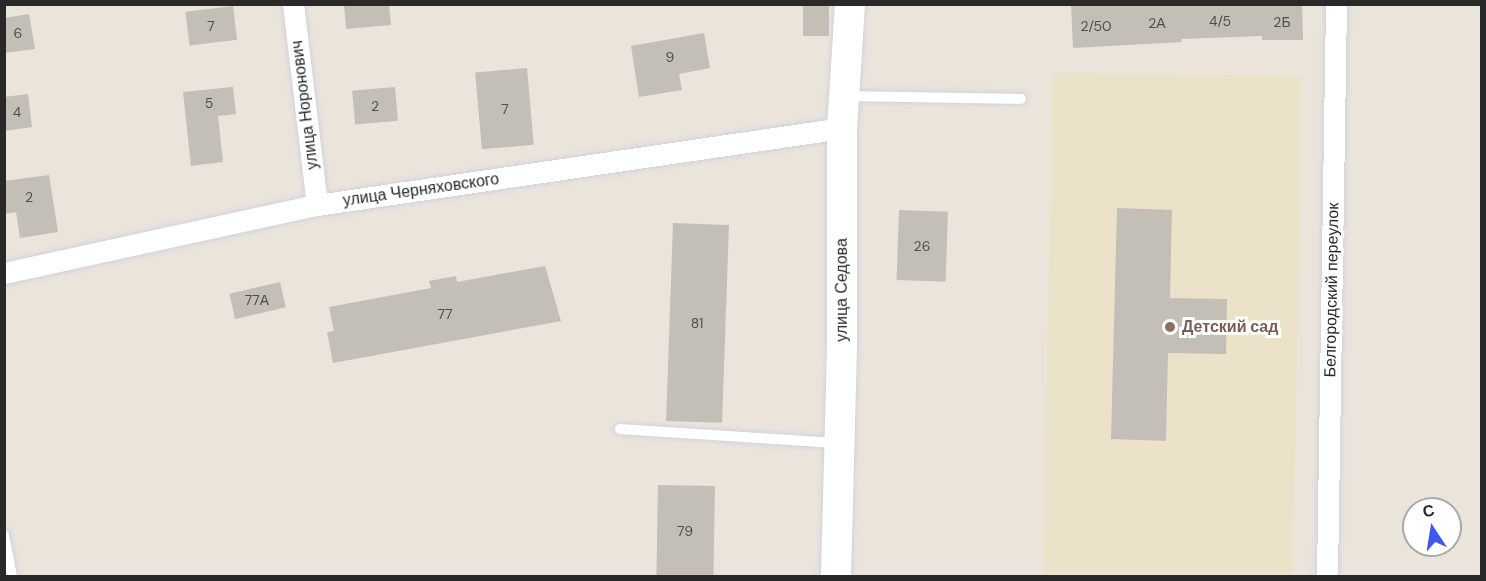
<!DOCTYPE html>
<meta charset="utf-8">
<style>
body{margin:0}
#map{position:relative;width:1486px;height:581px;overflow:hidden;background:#eae4db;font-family:"DM Sans",sans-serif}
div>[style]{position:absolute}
.education>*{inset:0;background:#ece2ca;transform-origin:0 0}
.building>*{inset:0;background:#c3beb6;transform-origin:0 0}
.roads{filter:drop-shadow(0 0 2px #d0d2e1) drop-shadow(0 0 2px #d0d2e1)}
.lane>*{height:10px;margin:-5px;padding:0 5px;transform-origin:5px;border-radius:5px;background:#fff}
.street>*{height:21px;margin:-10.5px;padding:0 10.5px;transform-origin:10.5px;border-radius:10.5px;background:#fff}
.secondary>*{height:30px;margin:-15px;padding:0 15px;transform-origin:15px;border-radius:15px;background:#fff}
.dots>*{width:16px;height:16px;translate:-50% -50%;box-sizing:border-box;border:3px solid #fff;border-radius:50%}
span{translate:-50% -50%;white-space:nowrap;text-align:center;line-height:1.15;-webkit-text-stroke:6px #fff;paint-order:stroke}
.number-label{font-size:14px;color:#504e4c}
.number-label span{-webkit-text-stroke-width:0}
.street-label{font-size:16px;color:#292929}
.education-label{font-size:16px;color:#785e54;font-weight:700}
.left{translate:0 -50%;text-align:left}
.frame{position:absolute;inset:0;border:6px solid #292929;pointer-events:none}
.north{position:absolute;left:1402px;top:497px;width:60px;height:60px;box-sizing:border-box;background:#fff;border:2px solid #a9a9a9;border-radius:50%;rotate:348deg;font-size:16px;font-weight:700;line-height:24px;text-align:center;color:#292929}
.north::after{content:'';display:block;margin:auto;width:21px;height:27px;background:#3f58f3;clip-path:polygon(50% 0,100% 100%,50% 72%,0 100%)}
</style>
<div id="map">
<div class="education">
<i style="left:1052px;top:72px;width:250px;height:504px;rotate:1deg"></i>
</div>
<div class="building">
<i style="clip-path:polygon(344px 4px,389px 4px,391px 25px,346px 29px)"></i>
<i style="left:803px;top:4px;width:26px;height:32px"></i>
<i style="clip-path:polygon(1071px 4px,1302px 4px,1303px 40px,1262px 40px,1262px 36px,1181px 39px,1182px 42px,1073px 48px)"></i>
<i style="left:233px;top:6px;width:34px;height:48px;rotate:83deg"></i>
<i style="clip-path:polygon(29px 14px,35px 49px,4px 53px,4px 18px)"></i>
<i style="clip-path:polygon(704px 33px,710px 68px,679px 74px,682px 90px,639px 97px,631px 46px)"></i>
<i style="left:527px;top:68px;width:77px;height:52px;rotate:85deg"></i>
<i style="clip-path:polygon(233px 87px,236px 114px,218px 116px,223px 162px,191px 166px,183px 92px)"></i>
<i style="left:395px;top:87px;width:34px;height:43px;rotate:85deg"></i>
<i style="clip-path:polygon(28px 94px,32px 127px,4px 131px,4px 97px)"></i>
<i style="clip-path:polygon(49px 175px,58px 232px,20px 238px,16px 212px,4px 214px,4px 181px)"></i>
<i style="clip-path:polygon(1117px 208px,1172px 210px,1170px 298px,1227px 299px,1226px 354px,1168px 353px,1166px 441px,1111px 439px)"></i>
<i style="left:899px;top:210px;width:49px;height:70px;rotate:2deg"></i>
<i style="left:673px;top:223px;width:56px;height:198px;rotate:2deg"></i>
<i style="clip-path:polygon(545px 266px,561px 321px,333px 363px,327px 332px,334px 331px,329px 307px,431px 288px,429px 281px,456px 276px,457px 282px)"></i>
<i style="left:280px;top:282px;width:26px;height:52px;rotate:77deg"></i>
<i style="left:658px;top:485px;width:57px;height:91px;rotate:1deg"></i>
</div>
<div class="roads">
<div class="lane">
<i style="left:847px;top:96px;width:174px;rotate:1deg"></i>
<i style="left:620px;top:429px;width:216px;rotate:3.7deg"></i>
<i style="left:4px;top:535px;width:42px;rotate:79deg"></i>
</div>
<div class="street">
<i style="left:293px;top:4px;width:202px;rotate:83.2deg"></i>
<i style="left:4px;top:273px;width:320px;rotate:-12.3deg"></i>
<i style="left:317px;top:205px;width:531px;rotate:-8.34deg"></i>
<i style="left:1327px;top:576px;width:572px;rotate:-89.1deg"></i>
</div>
<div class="secondary">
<i style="left:836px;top:576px;width:226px;rotate:-88.5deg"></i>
<i style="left:842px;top:350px;width:222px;rotate:-90deg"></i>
<i style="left:842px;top:128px;width:124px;rotate:-86.3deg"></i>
</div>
</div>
<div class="dots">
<i style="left:1170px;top:327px;background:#8d6e63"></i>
</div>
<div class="number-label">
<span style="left:1220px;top:21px">4/5</span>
<span style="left:1282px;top:22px">2Б</span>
<span style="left:1157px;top:23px">2А</span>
<span style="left:211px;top:26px">7</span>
<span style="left:1096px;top:26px">2/50</span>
<span style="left:18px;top:33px">6</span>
<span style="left:670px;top:57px">9</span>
<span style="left:209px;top:103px">5</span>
<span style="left:375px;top:106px">2</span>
<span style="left:505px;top:109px">7</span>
<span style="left:17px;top:112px">4</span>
<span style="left:29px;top:197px">2</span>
<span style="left:922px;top:246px">26</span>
<span style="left:257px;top:300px">77А</span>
<span style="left:445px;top:314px">77</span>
<span style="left:697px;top:323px">81</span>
<span style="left:685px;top:531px">79</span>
</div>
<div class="street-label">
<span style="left:305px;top:105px;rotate:-97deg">улица Норонович</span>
<span style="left:421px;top:190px;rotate:-8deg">улица Черняховского</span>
<span style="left:842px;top:290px;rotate:-90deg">улица Седова</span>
<span style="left:1332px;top:290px;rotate:-89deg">Белгородский переулок</span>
</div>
<div class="education-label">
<span class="left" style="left:1182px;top:327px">Детский сад</span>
</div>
<div class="frame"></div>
<div class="north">С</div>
</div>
